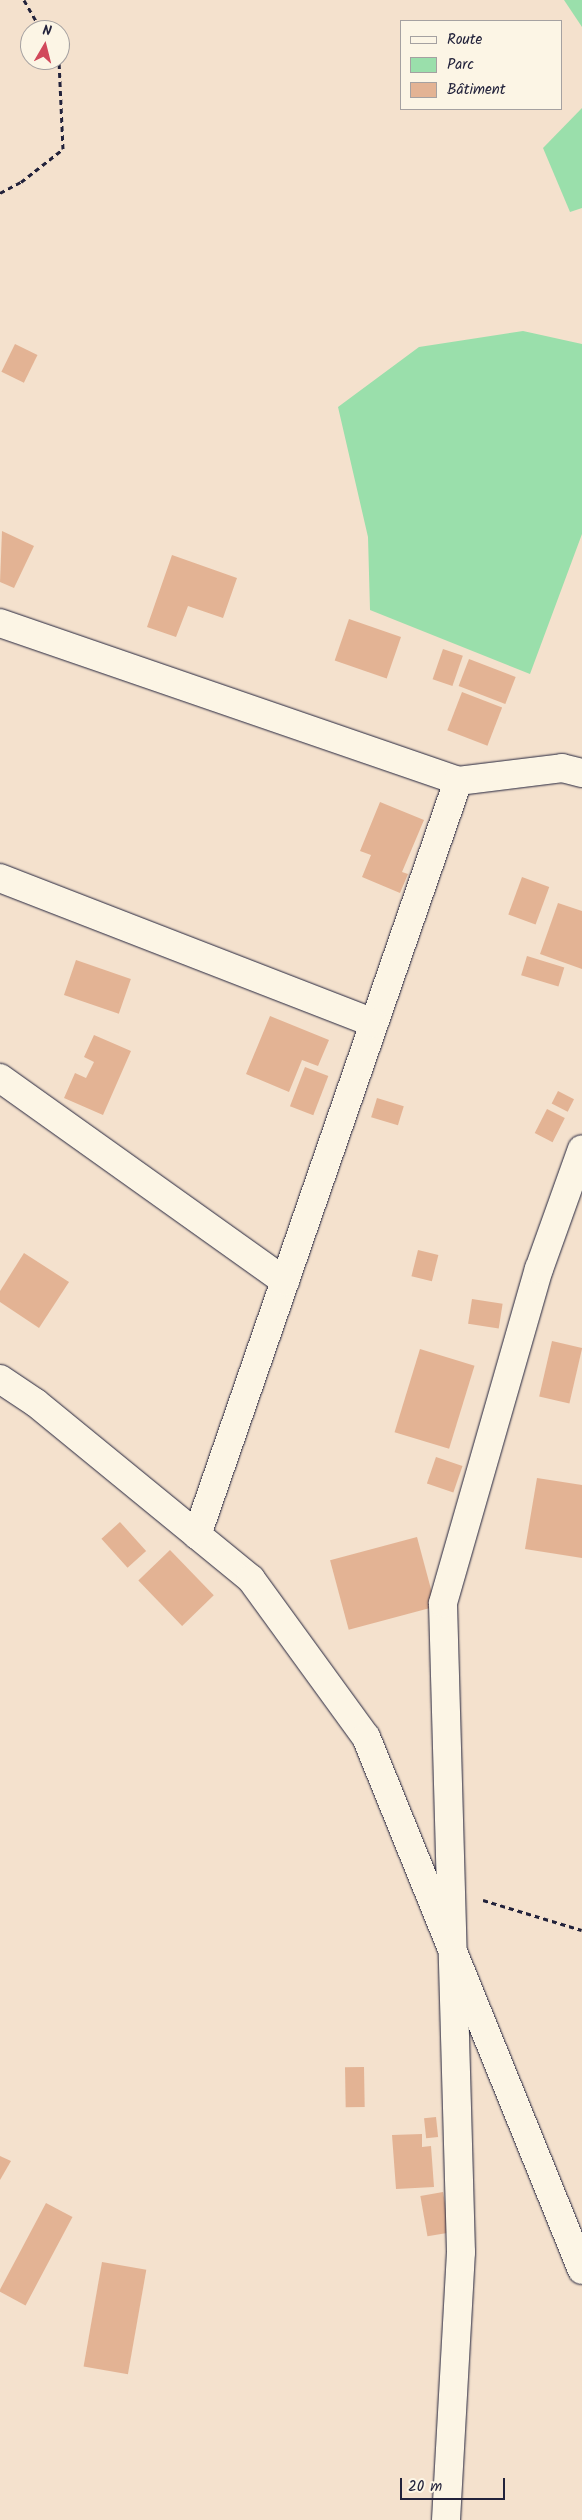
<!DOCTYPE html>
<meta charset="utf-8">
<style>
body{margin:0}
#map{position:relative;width:582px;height:2520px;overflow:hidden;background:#f4e1cd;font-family:Kalam,sans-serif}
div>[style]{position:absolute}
.green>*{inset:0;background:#9adfab}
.building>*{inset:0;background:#e3b394;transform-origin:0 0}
.path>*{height:3px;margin-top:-1.5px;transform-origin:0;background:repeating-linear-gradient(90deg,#22223b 0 5px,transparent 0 9px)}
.roads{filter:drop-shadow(0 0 1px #22223b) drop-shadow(0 0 1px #22223b)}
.minor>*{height:28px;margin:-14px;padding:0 14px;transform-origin:14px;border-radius:14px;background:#fcf5e5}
span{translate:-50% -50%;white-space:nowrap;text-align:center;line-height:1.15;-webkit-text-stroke:4.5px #fcf5e5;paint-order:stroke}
.legend{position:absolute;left:400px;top:20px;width:162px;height:90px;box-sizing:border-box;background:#fcf5e5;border:1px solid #a5a1a1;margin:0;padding:6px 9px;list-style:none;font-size:15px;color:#22223b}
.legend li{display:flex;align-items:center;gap:10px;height:25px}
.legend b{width:25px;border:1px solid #a5a1a1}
.north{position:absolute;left:20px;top:20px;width:50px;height:50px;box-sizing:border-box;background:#fcf5e5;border:1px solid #a5a1a1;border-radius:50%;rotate:8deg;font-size:14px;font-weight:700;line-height:20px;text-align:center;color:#22223b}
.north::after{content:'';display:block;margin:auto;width:18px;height:22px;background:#d1495b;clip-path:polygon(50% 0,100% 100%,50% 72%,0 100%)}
.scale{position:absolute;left:400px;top:2478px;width:105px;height:22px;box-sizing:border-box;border:2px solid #22223b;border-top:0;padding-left:6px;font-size:15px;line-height:18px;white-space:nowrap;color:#22223b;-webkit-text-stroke:4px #fcf5e5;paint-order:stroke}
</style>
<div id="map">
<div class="green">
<i style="clip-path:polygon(564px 0,582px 0,582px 27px)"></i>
<i style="clip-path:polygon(582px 108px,582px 208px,570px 212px,543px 148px)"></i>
<i style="clip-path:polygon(523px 331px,582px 344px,582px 534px,530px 674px,370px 610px,368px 537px,338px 407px,419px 347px)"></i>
</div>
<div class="building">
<i style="left:15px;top:344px;width:25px;height:31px;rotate:26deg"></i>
<i style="clip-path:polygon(2px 531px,34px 546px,14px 588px,0 582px)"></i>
<i style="clip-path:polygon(172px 555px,237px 578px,223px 618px,188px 606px,176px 637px,147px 627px)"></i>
<i style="left:349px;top:619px;width:55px;height:44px;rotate:19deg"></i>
<i style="left:443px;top:649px;width:21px;height:32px;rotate:19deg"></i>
<i style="left:469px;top:659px;width:50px;height:29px;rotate:21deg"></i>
<i style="left:462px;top:692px;width:43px;height:41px;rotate:21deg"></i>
<i style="clip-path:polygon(380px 802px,424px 820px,402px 872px,408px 874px,400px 893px,362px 877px,371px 855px,360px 851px)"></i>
<i style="left:522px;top:877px;width:29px;height:40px;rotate:20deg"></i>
<i style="clip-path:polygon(558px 903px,582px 911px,582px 969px,540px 954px)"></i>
<i style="left:527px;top:956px;width:39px;height:20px;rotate:17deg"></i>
<i style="left:76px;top:960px;width:58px;height:37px;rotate:19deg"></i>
<i style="clip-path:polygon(270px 1016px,329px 1040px,318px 1066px,302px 1060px,289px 1092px,246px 1074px)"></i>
<i style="clip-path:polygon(94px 1035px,131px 1051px,103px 1115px,64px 1098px,75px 1073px,86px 1078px,94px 1062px,84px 1057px)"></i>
<i style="left:305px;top:1067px;width:25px;height:42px;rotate:21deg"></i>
<i style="left:558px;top:1091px;width:18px;height:14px;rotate:27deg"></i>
<i style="left:377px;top:1098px;width:28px;height:20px;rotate:17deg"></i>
<i style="left:547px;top:1109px;width:20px;height:27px;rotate:27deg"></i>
<i style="left:418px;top:1250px;width:21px;height:27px;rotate:14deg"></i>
<i style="clip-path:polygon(24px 1253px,69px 1282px,39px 1328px,0 1302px,0 1291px)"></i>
<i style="left:472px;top:1299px;width:31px;height:25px;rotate:9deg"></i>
<i style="left:552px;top:1341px;width:31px;height:57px;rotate:13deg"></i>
<i style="left:420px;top:1349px;width:57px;height:87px;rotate:17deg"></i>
<i style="left:436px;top:1457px;width:28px;height:28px;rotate:19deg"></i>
<i style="clip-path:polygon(537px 1478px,582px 1485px,582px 1558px,525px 1549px)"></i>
<i style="left:120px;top:1522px;width:39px;height:25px;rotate:48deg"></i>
<i style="left:417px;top:1537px;width:72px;height:90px;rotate:75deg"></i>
<i style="left:170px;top:1550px;width:63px;height:44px;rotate:46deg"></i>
<i style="left:364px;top:2067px;width:40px;height:19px;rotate:89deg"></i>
<i style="left:436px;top:2117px;width:20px;height:12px;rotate:84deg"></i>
<i style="clip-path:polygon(422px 2134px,422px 2147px,431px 2146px,434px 2187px,396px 2189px,392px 2135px)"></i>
<i style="clip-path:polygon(0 2156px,11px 2161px,0 2180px)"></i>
<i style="left:443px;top:2192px;width:41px;height:23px;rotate:80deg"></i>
<i style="left:46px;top:2203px;width:30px;height:100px;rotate:28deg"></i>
<i style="left:102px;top:2262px;width:45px;height:106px;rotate:10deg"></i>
</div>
<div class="path">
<i style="left:24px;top:0;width:34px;rotate:60deg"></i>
<i style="left:0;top:193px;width:24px;rotate:-28deg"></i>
<i style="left:21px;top:182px;width:53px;rotate:-38.2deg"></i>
<i style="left:63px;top:149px;width:89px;rotate:-92.6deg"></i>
<i style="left:483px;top:1900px;width:103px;rotate:16.9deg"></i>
</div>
<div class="roads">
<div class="minor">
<i style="left:0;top:623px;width:484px;rotate:19deg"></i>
<i style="left:458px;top:781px;width:798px;rotate:109.09deg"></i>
<i style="left:458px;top:781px;width:105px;rotate:-7.1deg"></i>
<i style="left:562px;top:768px;width:21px;rotate:14deg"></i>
<i style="left:0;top:878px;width:401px;rotate:21.2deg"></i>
<i style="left:0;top:1078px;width:350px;rotate:35.5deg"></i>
<i style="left:0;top:1379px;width:43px;rotate:33.7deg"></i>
<i style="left:36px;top:1403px;width:278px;rotate:39.3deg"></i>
<i style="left:251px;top:1579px;width:195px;rotate:54deg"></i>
<i style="left:366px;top:1737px;width:575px;rotate:67.94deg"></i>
<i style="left:446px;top:2520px;width:268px;rotate:-86.8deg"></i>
<i style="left:461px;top:2252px;width:649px;rotate:-91.59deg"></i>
<i style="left:443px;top:1603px;width:348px;rotate:-74deg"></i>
<i style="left:539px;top:1269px;width:127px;rotate:-70.3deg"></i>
</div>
</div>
<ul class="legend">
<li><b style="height:6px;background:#fcf5e5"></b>Route</li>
<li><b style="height:14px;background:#9adfab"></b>Parc</li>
<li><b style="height:14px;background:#e3b394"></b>Bâtiment</li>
</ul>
<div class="north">N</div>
<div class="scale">20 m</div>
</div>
